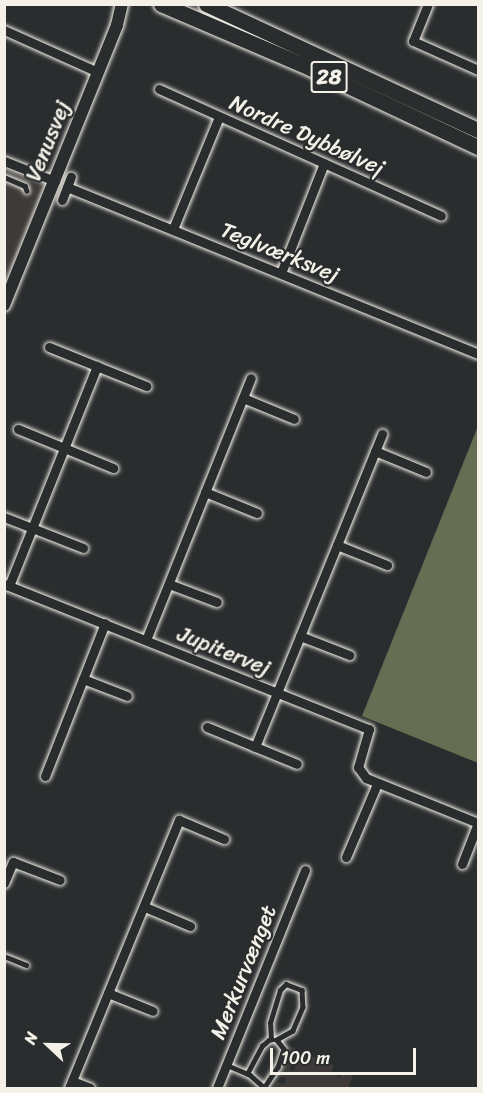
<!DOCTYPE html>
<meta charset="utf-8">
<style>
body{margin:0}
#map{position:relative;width:483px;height:1093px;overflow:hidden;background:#2a2d2e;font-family:Sriracha,sans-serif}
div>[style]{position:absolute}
.built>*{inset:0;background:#3d3a39}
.green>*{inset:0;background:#656d52}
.roads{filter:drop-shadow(0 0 2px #f4f1e8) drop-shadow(0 0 2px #f4f1e8)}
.service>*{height:4.5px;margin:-2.25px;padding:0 2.25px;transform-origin:2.25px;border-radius:2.25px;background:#2a2d2e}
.minor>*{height:9px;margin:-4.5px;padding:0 4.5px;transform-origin:4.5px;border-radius:4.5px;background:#2a2d2e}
.tertiary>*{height:12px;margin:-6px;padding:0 6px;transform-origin:6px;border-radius:6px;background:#2a2d2e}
.primary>*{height:15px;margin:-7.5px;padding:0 7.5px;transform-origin:7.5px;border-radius:7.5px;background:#2a2d2e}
span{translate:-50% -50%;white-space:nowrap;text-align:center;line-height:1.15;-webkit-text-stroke:4.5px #2a2d2e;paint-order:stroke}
.shield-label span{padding:2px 4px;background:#2a2d2e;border:2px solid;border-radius:4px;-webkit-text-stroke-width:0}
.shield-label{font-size:21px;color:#f4f1e8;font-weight:700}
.street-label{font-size:22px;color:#f4f1e8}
.frame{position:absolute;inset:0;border:6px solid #f4f1e8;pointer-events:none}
.north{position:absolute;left:18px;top:1015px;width:60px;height:60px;-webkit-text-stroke:4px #2a2d2e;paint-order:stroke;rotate:292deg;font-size:16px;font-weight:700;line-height:24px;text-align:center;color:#f4f1e8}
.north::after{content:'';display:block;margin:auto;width:21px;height:27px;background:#f4f1e8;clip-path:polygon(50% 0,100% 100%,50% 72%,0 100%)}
.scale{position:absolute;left:270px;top:1048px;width:146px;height:27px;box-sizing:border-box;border:3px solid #f4f1e8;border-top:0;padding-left:8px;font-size:18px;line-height:21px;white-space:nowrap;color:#f4f1e8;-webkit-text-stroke:4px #2a2d2e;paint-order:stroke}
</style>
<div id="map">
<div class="built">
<i style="clip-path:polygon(5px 169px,45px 185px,5px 281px)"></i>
<i style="clip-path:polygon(289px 1046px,297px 1049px,290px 1070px,294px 1071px,301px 1051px,334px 1065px,331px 1073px,340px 1077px,342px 1072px,353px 1076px,348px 1088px,274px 1088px,277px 1082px,284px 1084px,286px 1079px,280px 1076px)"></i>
</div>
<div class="green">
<i style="clip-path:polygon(478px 426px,478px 763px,362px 716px)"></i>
</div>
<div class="roads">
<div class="service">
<i style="left:4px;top:177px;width:23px;rotate:23deg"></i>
<i style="left:25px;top:186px;width:5px;rotate:68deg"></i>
<i style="left:4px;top:956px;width:24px;rotate:22deg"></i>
<i style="left:271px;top:1040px;width:17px;rotate:-93deg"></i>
<i style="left:270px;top:1023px;width:34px;rotate:-73deg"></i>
<i style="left:280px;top:990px;width:8px;rotate:-45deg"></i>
<i style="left:286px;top:984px;width:17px;rotate:21deg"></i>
<i style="left:302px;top:990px;width:17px;rotate:87deg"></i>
<i style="left:303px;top:1007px;width:26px;rotate:113deg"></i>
<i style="left:293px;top:1031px;width:18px;rotate:151deg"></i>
<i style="left:227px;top:1065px;width:25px;rotate:23deg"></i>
<i style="left:250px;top:1075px;width:20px;rotate:41deg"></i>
<i style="left:247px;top:1074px;width:32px;rotate:-62deg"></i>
<i style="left:262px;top:1046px;width:9px;rotate:-41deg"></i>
<i style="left:269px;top:1040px;width:8px"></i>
<i style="left:277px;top:1040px;width:11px;rotate:52deg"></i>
<i style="left:284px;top:1049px;width:19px;rotate:108deg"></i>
<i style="left:278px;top:1067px;width:24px;rotate:123deg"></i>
</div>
<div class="minor">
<i style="left:428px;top:4px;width:40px;rotate:112deg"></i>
<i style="left:413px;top:41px;width:71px;rotate:24deg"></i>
<i style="left:4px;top:30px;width:103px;rotate:24.1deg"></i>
<i style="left:159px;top:89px;width:309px;rotate:24.2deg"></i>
<i style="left:4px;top:161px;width:55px;rotate:21.4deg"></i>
<i style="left:67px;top:187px;width:444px;rotate:22.1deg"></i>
<i style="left:62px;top:200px;width:25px;rotate:-69deg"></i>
<i style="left:173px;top:229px;width:121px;rotate:-67.7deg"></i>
<i style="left:281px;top:273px;width:118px;rotate:-68.6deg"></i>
<i style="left:49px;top:347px;width:105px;rotate:21.9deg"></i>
<i style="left:243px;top:398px;width:55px;rotate:22.4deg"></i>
<i style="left:18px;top:429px;width:103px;rotate:22.3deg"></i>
<i style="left:375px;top:451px;width:55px;rotate:22.4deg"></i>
<i style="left:205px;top:492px;width:56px;rotate:22deg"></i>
<i style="left:4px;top:517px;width:85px;rotate:21.4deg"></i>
<i style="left:337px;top:545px;width:54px;rotate:21.8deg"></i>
<i style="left:4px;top:584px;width:393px;rotate:21.7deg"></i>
<i style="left:369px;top:729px;width:40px;rotate:106deg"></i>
<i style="left:358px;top:767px;width:14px;rotate:54deg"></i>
<i style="left:366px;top:778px;width:121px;rotate:21.9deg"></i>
<i style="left:169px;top:584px;width:51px;rotate:20.6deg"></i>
<i style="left:9px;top:586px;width:237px;rotate:-68.2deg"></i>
<i style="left:300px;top:636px;width:53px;rotate:21.2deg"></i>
<i style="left:146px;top:640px;width:282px;rotate:-68.2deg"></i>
<i style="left:83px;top:679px;width:47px;rotate:21.1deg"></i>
<i style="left:207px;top:727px;width:97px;rotate:22.3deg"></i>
<i style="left:255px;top:747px;width:338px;rotate:-67.9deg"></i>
<i style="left:45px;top:776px;width:164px;rotate:-68.6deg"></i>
<i style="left:346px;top:857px;width:79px;rotate:-67deg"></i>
<i style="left:462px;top:864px;width:44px;rotate:-68.7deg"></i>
<i style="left:4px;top:883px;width:23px;rotate:-67deg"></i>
<i style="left:13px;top:862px;width:50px;rotate:21deg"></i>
<i style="left:145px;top:907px;width:49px;rotate:22.9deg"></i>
<i style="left:108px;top:993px;width:48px;rotate:21.8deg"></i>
<i style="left:72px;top:1081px;width:19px;rotate:21deg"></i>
<i style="left:69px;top:1088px;width:290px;rotate:-67.7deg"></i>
<i style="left:179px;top:820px;width:49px;rotate:22.9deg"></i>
<i style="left:217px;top:1088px;width:235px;rotate:-68deg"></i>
</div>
<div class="tertiary">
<i style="left:4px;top:305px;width:302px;rotate:-68deg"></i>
<i style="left:117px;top:25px;width:22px;rotate:-77deg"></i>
</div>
<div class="primary">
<i style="left:161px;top:4px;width:162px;rotate:23.2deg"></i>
<i style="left:310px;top:68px;width:186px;rotate:25.2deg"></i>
<i style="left:206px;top:4px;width:300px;rotate:24.9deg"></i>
</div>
</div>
<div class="shield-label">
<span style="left:329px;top:77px">28</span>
</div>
<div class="street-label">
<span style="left:307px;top:135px;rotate:24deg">Nordre Dybbølvej</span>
<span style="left:48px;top:141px;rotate:-68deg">Venusvej</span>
<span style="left:280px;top:252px;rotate:22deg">Teglværksvej</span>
<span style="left:224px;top:651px;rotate:22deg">Jupitervej</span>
<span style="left:243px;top:972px;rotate:-68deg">Merkurvænget</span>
</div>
<div class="frame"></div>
<div class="north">N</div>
<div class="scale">100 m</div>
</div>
